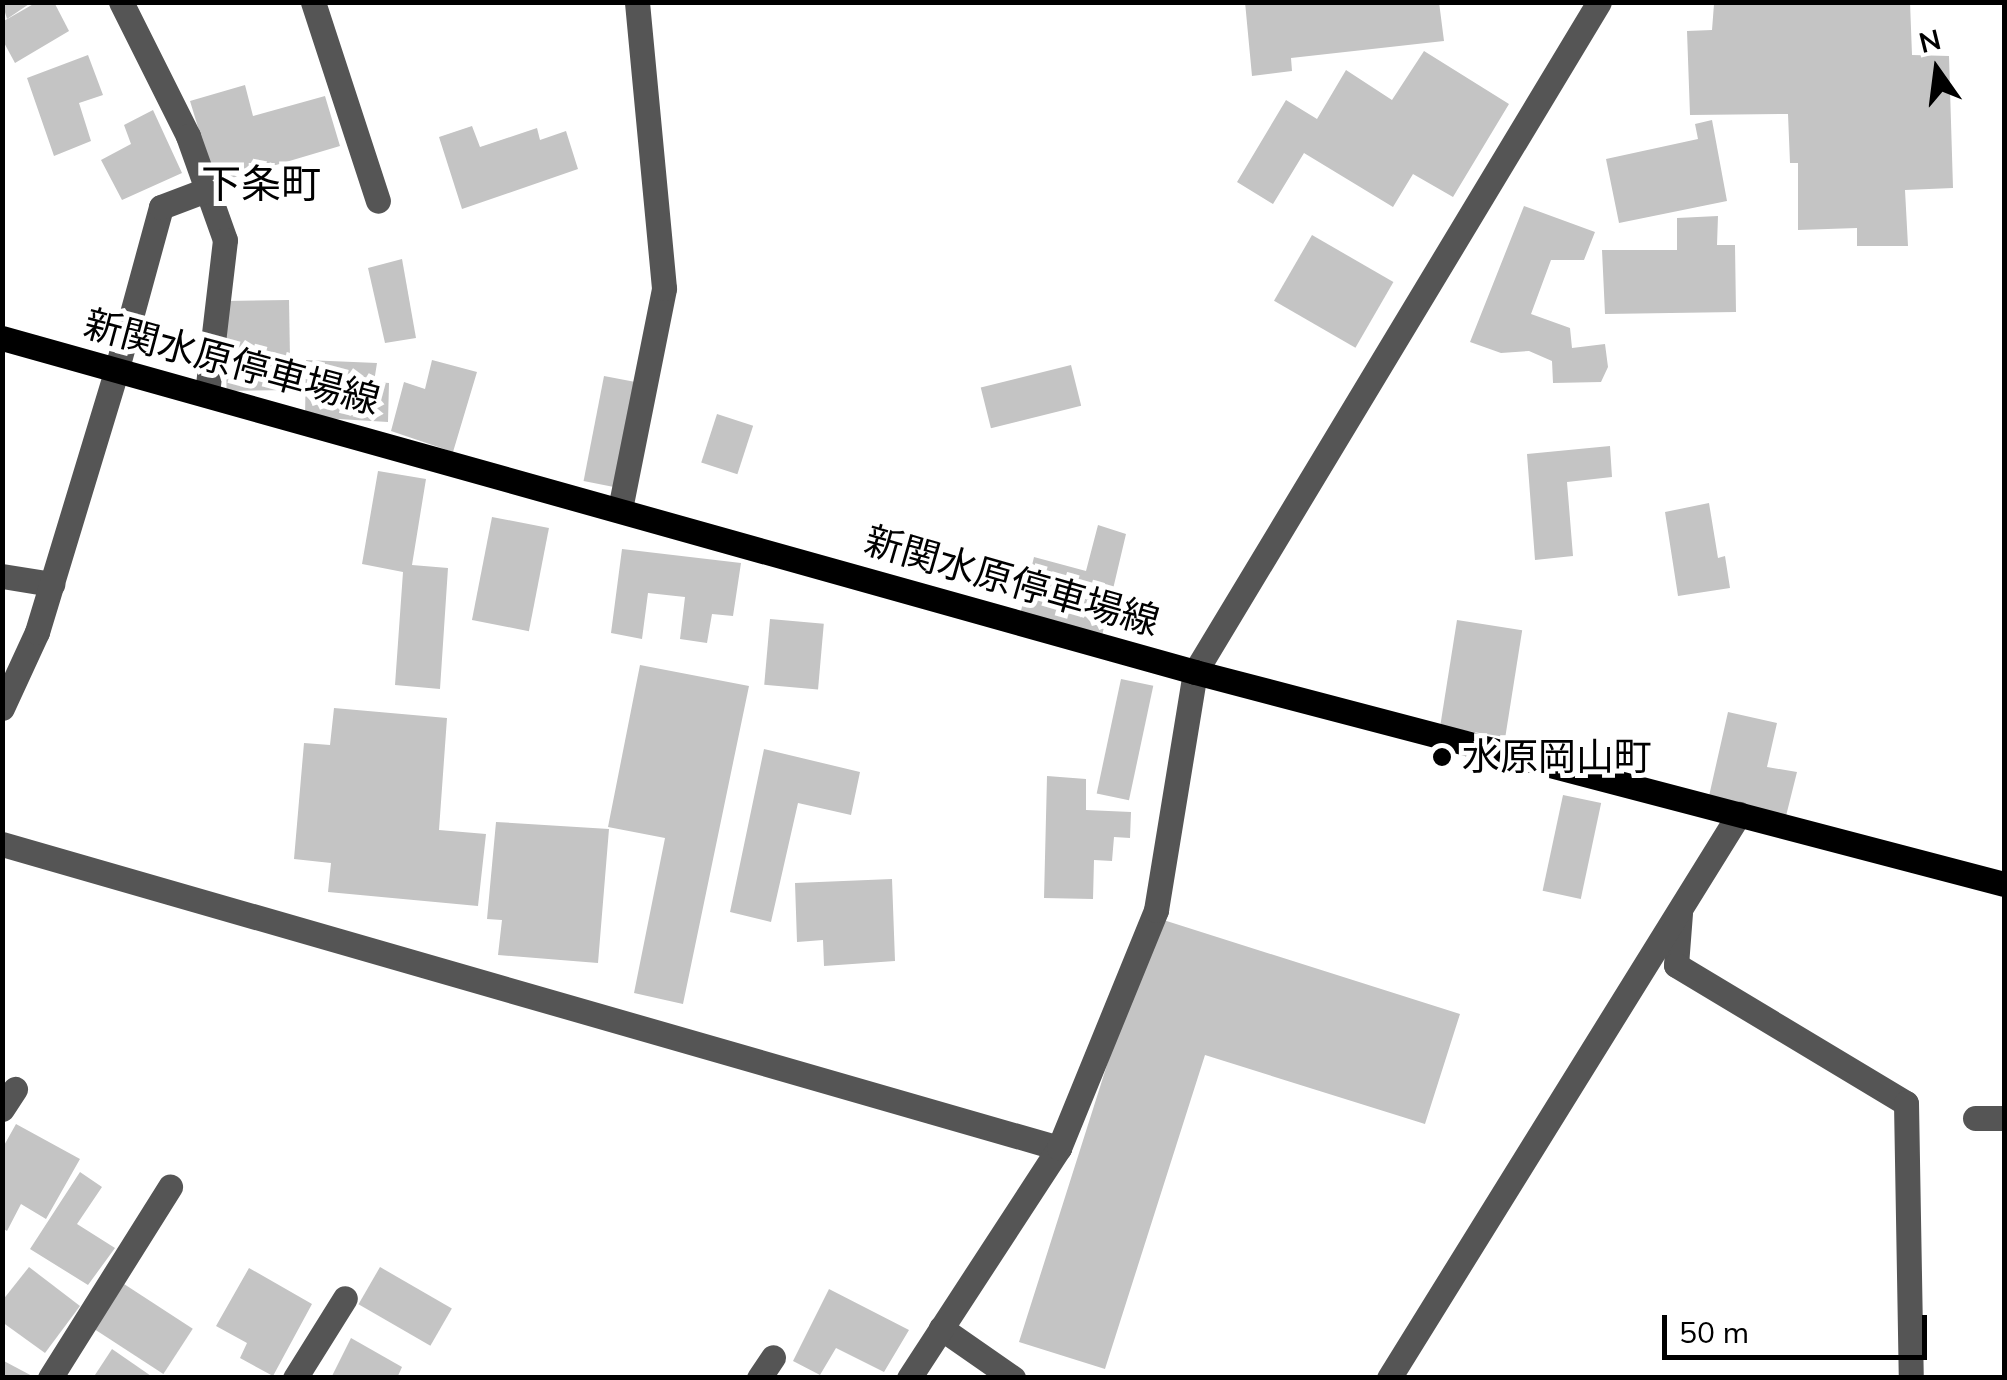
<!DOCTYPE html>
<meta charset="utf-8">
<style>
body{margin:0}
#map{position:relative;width:2007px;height:1380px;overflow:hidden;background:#fff;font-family:Mulish,"Noto Sans JP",sans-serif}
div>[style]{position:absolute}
.building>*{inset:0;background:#c4c4c4;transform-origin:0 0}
.minor>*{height:25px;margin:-12.5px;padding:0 12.5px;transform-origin:12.5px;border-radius:12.5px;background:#555}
.major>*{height:25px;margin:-12.5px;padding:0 12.5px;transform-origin:12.5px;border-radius:12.5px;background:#000}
.dots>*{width:28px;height:28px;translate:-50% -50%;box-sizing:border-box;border:5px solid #fff;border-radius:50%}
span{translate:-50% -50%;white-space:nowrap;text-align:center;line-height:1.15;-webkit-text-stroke:10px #fff;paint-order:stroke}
.street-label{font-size:38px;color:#000}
.poi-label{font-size:38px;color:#000}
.left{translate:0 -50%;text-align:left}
.neighbourhood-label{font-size:40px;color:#000}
.frame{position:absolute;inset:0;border:5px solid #000;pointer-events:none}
.north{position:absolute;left:1887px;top:20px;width:100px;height:100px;-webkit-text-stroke:8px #fff;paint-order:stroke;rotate:346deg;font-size:28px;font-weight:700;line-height:40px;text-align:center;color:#000}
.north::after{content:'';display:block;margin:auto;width:35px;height:45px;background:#000;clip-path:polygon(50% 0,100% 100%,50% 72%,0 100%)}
.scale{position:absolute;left:1662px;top:1315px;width:265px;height:45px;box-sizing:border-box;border:5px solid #000;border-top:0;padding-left:12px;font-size:30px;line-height:35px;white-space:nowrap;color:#000;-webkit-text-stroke:8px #fff;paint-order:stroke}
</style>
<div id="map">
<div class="building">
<i style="clip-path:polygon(2px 2px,32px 2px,7px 19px)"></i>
<i style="clip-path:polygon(37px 2px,54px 2px,69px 31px,15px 63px,2px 39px,2px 22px)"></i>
<i style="clip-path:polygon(1245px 2px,1439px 2px,1444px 41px,1291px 58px,1292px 71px,1252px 76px)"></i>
<i style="clip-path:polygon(1910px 2px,1912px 55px,1949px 56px,1953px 188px,1905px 190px,1908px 246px,1857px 246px,1857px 228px,1798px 230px,1798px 163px,1790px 163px,1788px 114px,1690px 115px,1687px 31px,1712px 30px,1714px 4px)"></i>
<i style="clip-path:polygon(1424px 51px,1509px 104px,1453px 197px,1413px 174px,1393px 207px,1304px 153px,1273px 204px,1237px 182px,1286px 100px,1317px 119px,1346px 70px,1392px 100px)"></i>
<i style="clip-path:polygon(88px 55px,103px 95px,79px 103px,91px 141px,54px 156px,27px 78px)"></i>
<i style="clip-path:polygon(245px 85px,253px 116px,325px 96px,340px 146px,215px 183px,190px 101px)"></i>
<i style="clip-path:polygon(153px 110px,182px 173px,122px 200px,101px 160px,131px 144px,124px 125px)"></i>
<i style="clip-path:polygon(1712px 120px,1727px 201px,1619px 223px,1606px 159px,1698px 139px,1695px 124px)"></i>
<i style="clip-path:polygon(472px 126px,480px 147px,537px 128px,540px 140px,566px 131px,578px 169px,462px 209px,439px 137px)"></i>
<i style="clip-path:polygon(1524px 206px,1595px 232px,1584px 260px,1551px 260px,1531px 314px,1570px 328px,1572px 348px,1605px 344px,1608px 367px,1601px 382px,1553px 383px,1552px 361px,1529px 351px,1501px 353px,1470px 342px)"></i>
<i style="clip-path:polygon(1718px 216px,1717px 245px,1735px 245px,1736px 312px,1605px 314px,1602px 250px,1677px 250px,1677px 218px)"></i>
<i style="left:1312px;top:235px;width:94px;height:76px;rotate:30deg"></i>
<i style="clip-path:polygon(402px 259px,416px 338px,385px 343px,368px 268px)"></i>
<i style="left:289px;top:300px;width:90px;height:64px;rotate:89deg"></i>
<i style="clip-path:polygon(306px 360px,377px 363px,374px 382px,389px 383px,388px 422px,305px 417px)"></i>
<i style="clip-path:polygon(432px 360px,477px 372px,453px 452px,391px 431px,404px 382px,425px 389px)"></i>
<i style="left:1071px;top:365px;width:42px;height:93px;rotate:76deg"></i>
<i style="left:604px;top:376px;width:36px;height:107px;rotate:11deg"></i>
<i style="left:717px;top:414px;width:38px;height:51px;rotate:18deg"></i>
<i style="clip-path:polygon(1610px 446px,1612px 477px,1567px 482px,1573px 556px,1535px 560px,1527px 454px)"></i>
<i style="clip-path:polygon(378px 471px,426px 479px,412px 565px,448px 568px,440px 689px,395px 685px,403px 572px,362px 564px)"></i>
<i style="clip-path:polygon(1709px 503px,1718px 558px,1725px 556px,1730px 588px,1678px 596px,1665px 512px)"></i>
<i style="left:492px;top:517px;width:58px;height:105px;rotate:11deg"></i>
<i style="clip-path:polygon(1098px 525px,1126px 534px,1101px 640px,1019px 619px,1034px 557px,1086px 571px)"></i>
<i style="clip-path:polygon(622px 549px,741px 563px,733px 616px,712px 614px,707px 643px,680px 639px,685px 597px,648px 593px,642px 639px,611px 633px)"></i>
<i style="left:770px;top:619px;width:54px;height:66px;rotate:5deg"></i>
<i style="left:1457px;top:620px;width:66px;height:108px;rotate:9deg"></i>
<i style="clip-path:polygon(640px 665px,749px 686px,683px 1004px,634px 993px,665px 838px,608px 827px)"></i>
<i style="left:1121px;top:679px;width:33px;height:117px;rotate:12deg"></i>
<i style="clip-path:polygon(334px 708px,447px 718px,439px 830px,486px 834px,478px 906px,328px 892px,331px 863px,294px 859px,304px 743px,330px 745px)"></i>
<i style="clip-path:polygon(1728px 712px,1777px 723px,1767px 767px,1797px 772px,1784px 824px,1707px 805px)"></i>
<i style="clip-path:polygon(764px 749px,860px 772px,851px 815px,798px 803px,771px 922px,730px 912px)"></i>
<i style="clip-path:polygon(1047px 776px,1086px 779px,1086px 810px,1131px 812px,1130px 838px,1114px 837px,1112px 861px,1094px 860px,1093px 899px,1044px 898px)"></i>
<i style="left:1563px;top:795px;width:39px;height:98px;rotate:12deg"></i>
<i style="clip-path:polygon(496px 822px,609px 829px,598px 963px,498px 955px,502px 920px,487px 919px)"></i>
<i style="clip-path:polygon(892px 879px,895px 961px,824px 966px,823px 940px,797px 942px,795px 883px)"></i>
<i style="clip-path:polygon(1154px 917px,1460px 1014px,1425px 1124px,1205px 1055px,1105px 1369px,1019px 1342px)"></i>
<i style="clip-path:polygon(16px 1124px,80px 1159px,46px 1219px,21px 1204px,7px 1231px,2px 1228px,2px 1149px)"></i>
<i style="clip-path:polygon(80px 1172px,102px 1187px,77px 1224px,115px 1248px,88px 1285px,30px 1249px)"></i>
<i style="clip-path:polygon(29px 1267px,80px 1306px,45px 1353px,2px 1322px,2px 1301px)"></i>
<i style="left:380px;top:1267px;width:83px;height:43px;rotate:30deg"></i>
<i style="clip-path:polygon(249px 1268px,312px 1304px,273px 1376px,240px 1358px,247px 1343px,216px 1326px)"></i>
<i style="left:124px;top:1284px;width:82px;height:54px;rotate:33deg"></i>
<i style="clip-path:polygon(829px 1289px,909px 1330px,884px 1372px,836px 1348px,820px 1375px,793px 1361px)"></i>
<i style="clip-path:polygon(351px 1338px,402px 1367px,397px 1378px,331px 1378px)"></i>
<i style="clip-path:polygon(112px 1349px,154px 1378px,93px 1378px)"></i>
<i style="clip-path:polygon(2px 1360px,36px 1378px,2px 1378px)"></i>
</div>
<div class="minor">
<i style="left:121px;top:2px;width:150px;rotate:63.4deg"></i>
<i style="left:188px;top:136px;width:110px;rotate:70.4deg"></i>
<i style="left:225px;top:240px;width:154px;rotate:96.7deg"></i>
<i style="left:313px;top:2px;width:209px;rotate:71.9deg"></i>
<i style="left:620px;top:509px;width:225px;rotate:-78.7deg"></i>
<i style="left:664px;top:288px;width:287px;rotate:-95.4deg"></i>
<i style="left:2px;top:576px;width:51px;rotate:9.1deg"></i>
<i style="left:2px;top:708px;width:84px;rotate:-65.3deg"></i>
<i style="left:37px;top:632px;width:276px;rotate:-73.1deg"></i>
<i style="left:117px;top:368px;width:167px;rotate:-74.7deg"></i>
<i style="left:161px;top:207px;width:48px;rotate:-20.7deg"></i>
<i style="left:2px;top:844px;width:1100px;rotate:16.05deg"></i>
<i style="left:1680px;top:913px;width:52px;rotate:94.4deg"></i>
<i style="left:1676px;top:965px;width:268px;rotate:31deg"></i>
<i style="left:1906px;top:1103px;width:275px;rotate:89deg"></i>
<i style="left:2px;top:1109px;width:24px;rotate:-57deg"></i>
<i style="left:1975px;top:1118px;width:29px"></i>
<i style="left:941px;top:1328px;width:88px;rotate:34.8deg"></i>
<i style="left:50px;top:1378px;width:226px;rotate:-57.9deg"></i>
<i style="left:295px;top:1378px;width:94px;rotate:-58deg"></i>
<i style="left:759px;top:1378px;width:25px;rotate:-56deg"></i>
<i style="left:909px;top:1378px;width:275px;rotate:-56.9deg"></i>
<i style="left:1059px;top:1148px;width:257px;rotate:-67.8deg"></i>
<i style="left:1156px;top:910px;width:241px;rotate:-80.7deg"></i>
<i style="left:1195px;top:672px;width:782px;rotate:-58.91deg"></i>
<i style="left:1389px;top:1378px;width:664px;rotate:-58.18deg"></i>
</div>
<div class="major">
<i style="left:2px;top:338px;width:1239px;rotate:15.64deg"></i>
<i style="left:1195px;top:672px;width:836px;rotate:14.68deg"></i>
</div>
<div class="dots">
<i style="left:1442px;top:757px;background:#000"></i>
</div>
<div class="street-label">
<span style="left:232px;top:362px;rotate:15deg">新関水原停車場線</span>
<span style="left:1012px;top:581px;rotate:16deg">新関水原停車場線</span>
</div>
<div class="poi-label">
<span class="left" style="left:1462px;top:757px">水原岡山町</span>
</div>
<div class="neighbourhood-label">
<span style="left:261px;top:183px">下条町</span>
</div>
<div class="frame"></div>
<div class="north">N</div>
<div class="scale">50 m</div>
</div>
